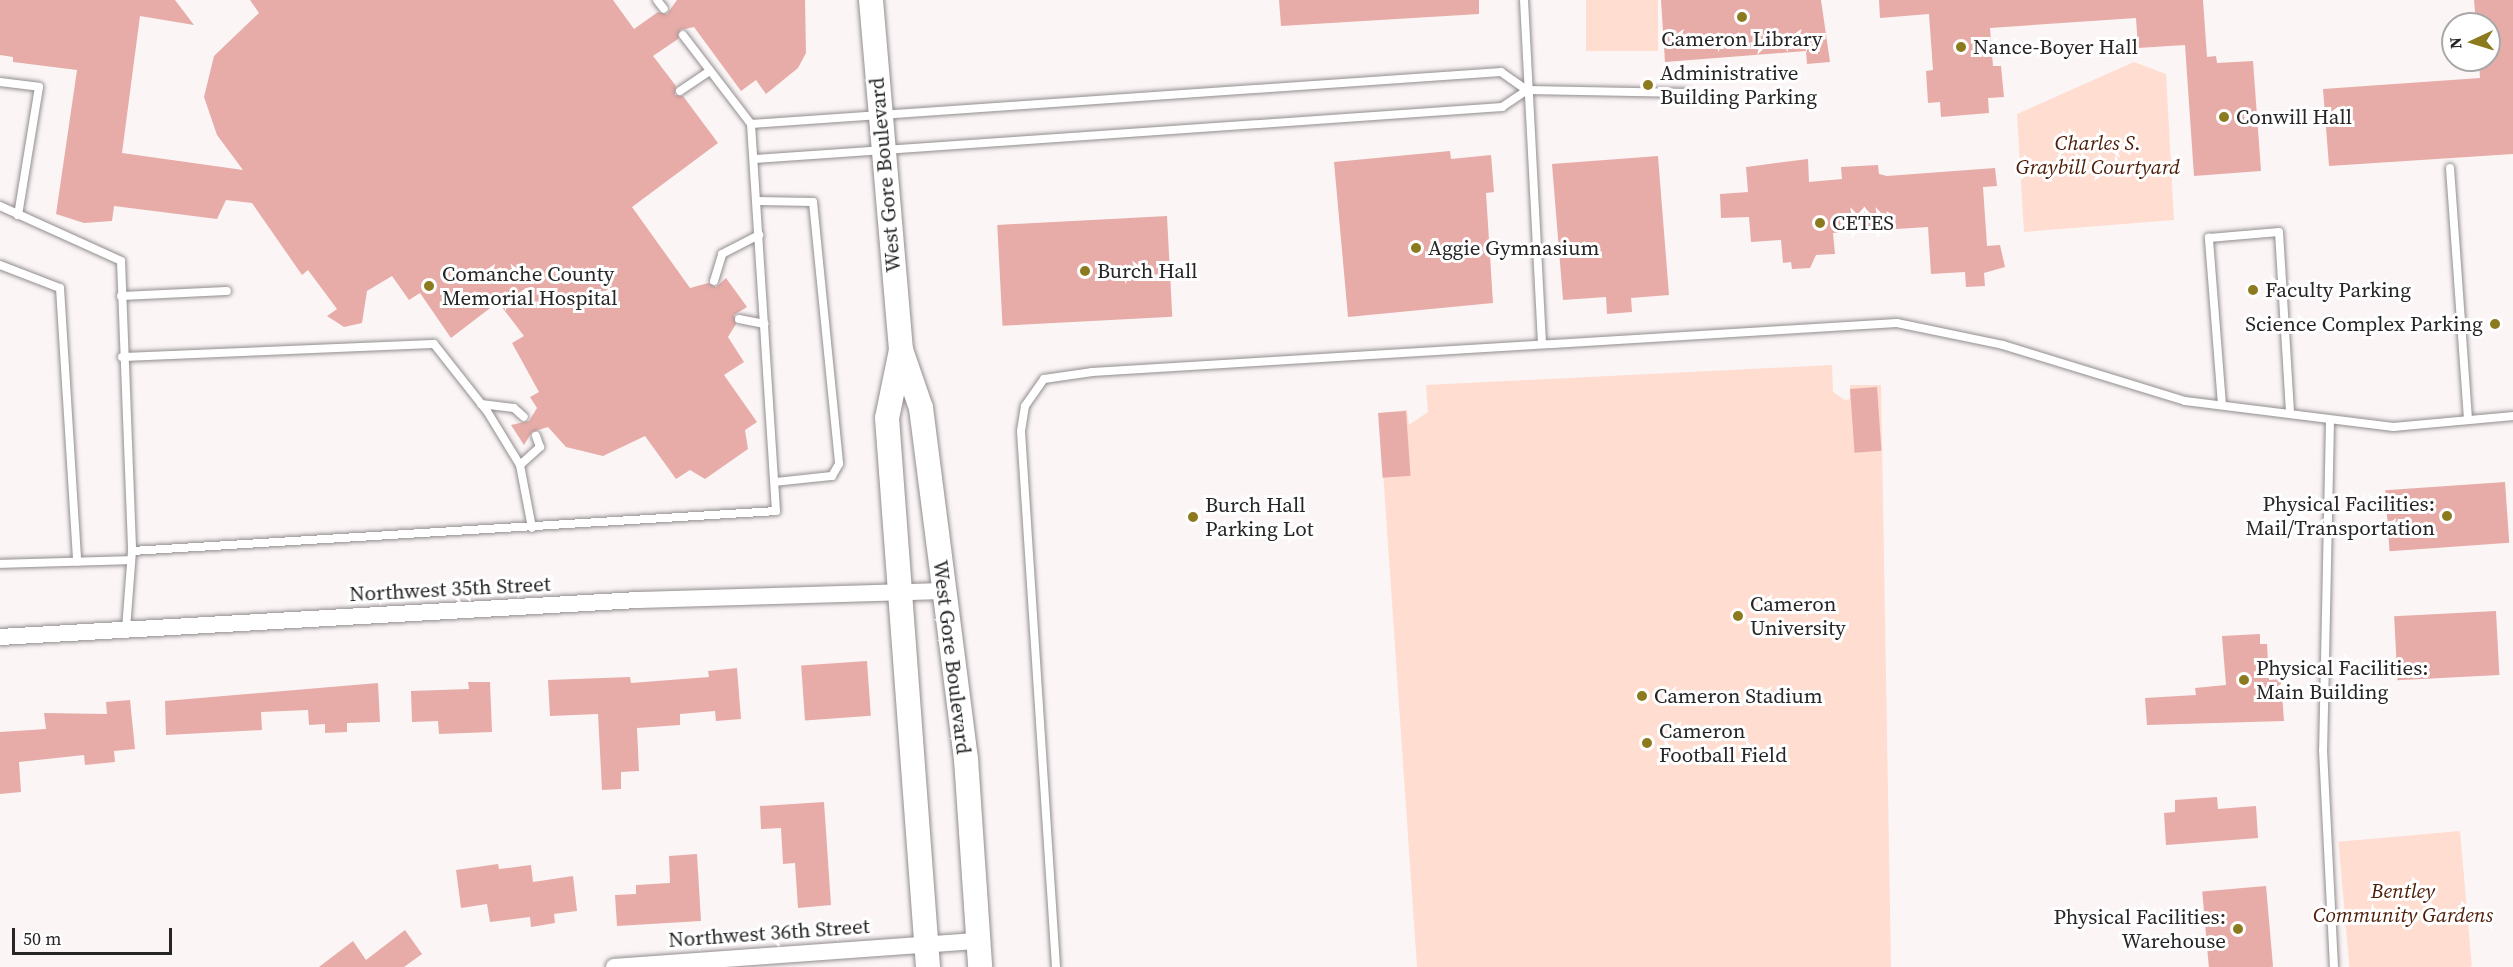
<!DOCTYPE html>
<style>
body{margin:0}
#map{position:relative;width:2513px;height:967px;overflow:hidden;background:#fbf5f6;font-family:"Source Serif 4",serif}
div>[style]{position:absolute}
.green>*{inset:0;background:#ffddd0;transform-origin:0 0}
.building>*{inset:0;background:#e7aca8;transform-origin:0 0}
.roads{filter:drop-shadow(0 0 2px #928d8e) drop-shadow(0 0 2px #928d8e)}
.lane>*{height:8px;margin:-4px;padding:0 4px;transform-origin:4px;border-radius:4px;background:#fff}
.street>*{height:16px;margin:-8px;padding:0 8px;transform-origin:8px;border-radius:8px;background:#fff}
.secondary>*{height:24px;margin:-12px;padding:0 12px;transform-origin:12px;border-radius:12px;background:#fff}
.dots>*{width:16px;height:16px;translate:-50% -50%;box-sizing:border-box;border:3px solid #fff;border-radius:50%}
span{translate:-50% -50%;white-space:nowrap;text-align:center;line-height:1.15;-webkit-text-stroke:6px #fff;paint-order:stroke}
.poi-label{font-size:21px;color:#272526}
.left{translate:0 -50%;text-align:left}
.right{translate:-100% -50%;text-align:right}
.park-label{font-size:21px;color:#4d1c07;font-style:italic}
.street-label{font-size:21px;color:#272526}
.north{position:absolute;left:2441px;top:12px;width:60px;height:60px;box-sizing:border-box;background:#fff;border:2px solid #a9a8a8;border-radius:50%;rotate:266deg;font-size:16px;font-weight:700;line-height:24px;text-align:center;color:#272526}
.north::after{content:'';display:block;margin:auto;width:21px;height:27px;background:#8c7a1f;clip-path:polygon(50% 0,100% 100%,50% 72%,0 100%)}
.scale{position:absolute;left:12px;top:928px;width:160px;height:27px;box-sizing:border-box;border:3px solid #272526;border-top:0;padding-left:8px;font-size:18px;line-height:21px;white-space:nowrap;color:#272526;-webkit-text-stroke:4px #fff;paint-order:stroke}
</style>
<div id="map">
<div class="green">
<i style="left:1586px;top:0;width:72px;height:51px"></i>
<i style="clip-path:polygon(2134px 62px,2166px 74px,2174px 220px,2024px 232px,2017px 114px)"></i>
<i style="clip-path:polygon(1832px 365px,1833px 392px,1845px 400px,1850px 399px,1850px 385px,1881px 385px,1891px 967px,1417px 967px,1379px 413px,1407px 410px,1409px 425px,1428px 412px,1426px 385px)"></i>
<i style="left:2460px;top:831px;width:136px;height:122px;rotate:85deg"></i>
</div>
<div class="building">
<i style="clip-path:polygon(0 0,175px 0,194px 25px,140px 16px,122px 153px,243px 170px,217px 135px,204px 97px,214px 56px,259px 13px,250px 0,613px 0,634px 29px,658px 12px,667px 14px,677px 0,805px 0,806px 53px,798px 68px,766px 94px,756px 80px,741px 91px,694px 27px,680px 30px,678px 39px,653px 56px,676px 86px,675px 95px,683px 96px,718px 143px,632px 207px,690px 288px,708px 283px,716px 287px,726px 278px,747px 307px,734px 315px,736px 324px,728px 337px,744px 362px,724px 375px,757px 422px,745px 430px,748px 449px,705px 479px,690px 470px,676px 479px,645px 436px,603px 456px,566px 447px,548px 427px,532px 432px,524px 445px,511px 425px,529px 421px,537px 408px,530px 397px,539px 392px,512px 343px,524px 336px,498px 302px,451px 338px,420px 293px,409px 300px,392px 276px,367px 291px,362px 323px,344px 327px,327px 316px,337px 309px,308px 270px,302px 275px,252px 203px,226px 200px,217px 219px,114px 206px,112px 221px,84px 223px,56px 214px,77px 70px,13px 62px,13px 57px,0 55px)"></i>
<i style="clip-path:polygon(1279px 0,1479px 0,1479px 14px,1281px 26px)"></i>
<i style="clip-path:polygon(1661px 0,1821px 0,1830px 62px,1807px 64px,1806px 51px,1665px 62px)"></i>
<i style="clip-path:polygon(1879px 0,2203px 0,2207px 57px,2216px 56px,2217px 63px,2253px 61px,2261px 171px,2194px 176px,2185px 45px,2138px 48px,2136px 18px,1990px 28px,1993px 66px,2001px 66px,2004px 97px,1988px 98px,1989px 113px,1941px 117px,1940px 102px,1928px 103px,1926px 71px,1933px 70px,1929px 14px,1880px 18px)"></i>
<i style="clip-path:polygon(2474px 0,2513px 0,2513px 154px,2329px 166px,2323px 89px,2480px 78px,2479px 60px,2489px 60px,2489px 24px,2476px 24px)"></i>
<i style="clip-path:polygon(1450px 151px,1451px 159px,1491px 155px,1494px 192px,1486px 193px,1493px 303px,1348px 317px,1334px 162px)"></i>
<i style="clip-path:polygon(1658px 156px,1669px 295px,1631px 298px,1632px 312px,1607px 314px,1606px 297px,1563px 300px,1552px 164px)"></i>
<i style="clip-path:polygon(1808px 159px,1809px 182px,1842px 179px,1841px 167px,1878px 165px,1879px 174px,1887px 176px,1995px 168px,1997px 186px,1983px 187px,1987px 246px,2000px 245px,2005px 267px,1984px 273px,1985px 286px,1966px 287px,1965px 272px,1931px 274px,1928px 227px,1833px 233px,1835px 254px,1816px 255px,1810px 268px,1792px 269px,1791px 262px,1783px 263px,1781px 240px,1751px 242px,1749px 217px,1721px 218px,1720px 194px,1748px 192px,1746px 167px)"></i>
<i style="left:1167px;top:216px;width:101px;height:170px;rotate:87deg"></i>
<i style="left:1877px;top:387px;width:64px;height:27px;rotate:86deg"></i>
<i style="left:1406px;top:411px;width:65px;height:28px;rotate:86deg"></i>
<i style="left:2505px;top:482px;width:61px;height:120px;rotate:86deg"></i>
<i style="left:2496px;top:611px;width:64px;height:102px;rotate:87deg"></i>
<i style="clip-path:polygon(2260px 634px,2260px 644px,2267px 644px,2269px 680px,2281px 679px,2284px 721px,2147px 725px,2145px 698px,2196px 695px,2195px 688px,2226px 685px,2222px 636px)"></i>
<i style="left:867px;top:661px;width:55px;height:66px;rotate:86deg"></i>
<i style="clip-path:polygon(737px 668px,741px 719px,716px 721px,715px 711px,680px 714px,680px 725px,637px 728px,639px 771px,621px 772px,621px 789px,602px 790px,598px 714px,550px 716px,548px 680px,630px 677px,631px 683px,709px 677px,708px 671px)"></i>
<i style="clip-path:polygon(468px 682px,490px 682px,492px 732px,439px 734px,438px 721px,412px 722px,411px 691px,469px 689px)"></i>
<i style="clip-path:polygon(378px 683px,380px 722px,347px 723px,347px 732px,325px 733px,325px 724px,309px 725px,308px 710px,261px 712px,262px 730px,166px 735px,165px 701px)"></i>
<i style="clip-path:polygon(130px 700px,135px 749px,114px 751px,115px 762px,85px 765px,84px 755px,19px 762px,21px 792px,0 794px,0 732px,46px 729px,44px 713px,107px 714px,106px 702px)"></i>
<i style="clip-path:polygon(2217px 797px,2218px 809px,2256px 806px,2258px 838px,2166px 845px,2164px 813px,2175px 812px,2175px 800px)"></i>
<i style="clip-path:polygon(824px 802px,831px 905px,798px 908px,795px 863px,783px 864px,781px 828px,761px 829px,760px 806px)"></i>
<i style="clip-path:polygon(697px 854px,701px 921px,617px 926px,615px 895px,636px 894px,636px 885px,670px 883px,669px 856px)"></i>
<i style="clip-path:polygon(498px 864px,499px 869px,531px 865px,533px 882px,573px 876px,577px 911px,554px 914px,555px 923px,531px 927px,530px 917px,490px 922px,487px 904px,461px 908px,456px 870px)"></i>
<i style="left:2266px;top:886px;width:81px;height:64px;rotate:85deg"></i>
<i style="clip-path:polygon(405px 930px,422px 954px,404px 967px,319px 967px,353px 941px,366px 960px)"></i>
</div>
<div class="roads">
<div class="lane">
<i style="left:657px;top:0;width:11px;rotate:52deg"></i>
<i style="left:1524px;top:0;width:344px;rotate:87deg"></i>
<i style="left:0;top:82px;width:39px;rotate:7deg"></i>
<i style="left:39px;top:87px;width:130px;rotate:99.3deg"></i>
<i style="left:680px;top:91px;width:36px;rotate:-34deg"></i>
<i style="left:751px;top:124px;width:752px;rotate:-3.97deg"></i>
<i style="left:1501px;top:72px;width:32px;rotate:35deg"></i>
<i style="left:1527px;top:90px;width:160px;rotate:1.1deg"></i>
<i style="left:755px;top:159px;width:749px;rotate:-3.98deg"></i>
<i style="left:1502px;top:107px;width:30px;rotate:-34deg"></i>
<i style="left:2450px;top:168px;width:252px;rotate:85.9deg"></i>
<i style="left:757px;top:201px;width:56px;rotate:1deg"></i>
<i style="left:813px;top:202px;width:263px;rotate:84.3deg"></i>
<i style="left:839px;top:464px;width:14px;rotate:120deg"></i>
<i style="left:832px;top:476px;width:57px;rotate:174deg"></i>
<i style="left:0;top:206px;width:133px;rotate:24.4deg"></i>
<i style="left:121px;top:261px;width:290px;rotate:87.8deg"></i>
<i style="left:132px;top:551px;width:78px;rotate:94.4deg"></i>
<i style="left:0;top:265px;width:64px;rotate:21deg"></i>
<i style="left:60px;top:288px;width:274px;rotate:86.4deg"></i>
<i style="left:714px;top:281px;width:28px;rotate:-73deg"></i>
<i style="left:722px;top:254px;width:42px;rotate:-27.2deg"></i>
<i style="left:121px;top:296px;width:106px;rotate:-2.7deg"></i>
<i style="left:739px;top:319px;width:26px;rotate:11deg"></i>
<i style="left:122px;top:357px;width:312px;rotate:-2.4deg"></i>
<i style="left:434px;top:344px;width:85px;rotate:51.7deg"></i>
<i style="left:487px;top:411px;width:63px;rotate:58.6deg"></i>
<i style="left:520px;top:465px;width:64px;rotate:79.2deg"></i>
<i style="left:481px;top:404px;width:33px;rotate:7deg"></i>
<i style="left:514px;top:408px;width:13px;rotate:42deg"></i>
<i style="left:2222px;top:405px;width:168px;rotate:-94.5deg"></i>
<i style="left:2209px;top:238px;width:70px;rotate:-4.9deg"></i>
<i style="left:2279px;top:232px;width:182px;rotate:86.5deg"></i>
<i style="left:2330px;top:421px;width:329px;rotate:91.2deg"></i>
<i style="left:2323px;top:750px;width:217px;rotate:87.1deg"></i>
<i style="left:520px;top:465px;width:27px;rotate:-42deg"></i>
<i style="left:540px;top:447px;width:12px;rotate:-110deg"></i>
<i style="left:132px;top:551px;width:645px;rotate:-3.55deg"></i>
<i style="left:776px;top:511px;width:388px;rotate:-93.7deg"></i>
<i style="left:751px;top:124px;width:112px;rotate:-127.4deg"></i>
<i style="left:0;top:564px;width:131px;rotate:-1.7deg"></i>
<i style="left:1056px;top:967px;width:537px;rotate:-93.74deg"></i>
<i style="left:1021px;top:431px;width:25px;rotate:-81deg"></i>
<i style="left:1025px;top:406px;width:33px;rotate:-55deg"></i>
<i style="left:1044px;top:379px;width:49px;rotate:-8.3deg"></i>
<i style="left:1092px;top:372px;width:806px;rotate:-3.48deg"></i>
<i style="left:1897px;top:323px;width:108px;rotate:11.7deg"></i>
<i style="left:2003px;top:345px;width:190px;rotate:17.1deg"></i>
<i style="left:2185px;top:401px;width:210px;rotate:7.1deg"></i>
<i style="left:2393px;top:427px;width:121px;rotate:-5.2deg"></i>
</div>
<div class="street">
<i style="left:0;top:637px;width:639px;rotate:-3.32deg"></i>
<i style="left:638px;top:600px;width:306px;rotate:-1.7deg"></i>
<i style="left:614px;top:967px;width:365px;rotate:-4.1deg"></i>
</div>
<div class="secondary">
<i style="left:871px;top:0;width:351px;rotate:85.1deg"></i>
<i style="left:901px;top:350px;width:61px;rotate:71deg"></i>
<i style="left:921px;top:408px;width:354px;rotate:82.7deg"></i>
<i style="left:966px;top:759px;width:208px;rotate:86.1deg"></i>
<i style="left:901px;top:350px;width:69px;rotate:101.6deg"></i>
<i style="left:887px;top:418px;width:551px;rotate:85.73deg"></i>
</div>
</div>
<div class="dots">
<i style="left:1742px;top:17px;background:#8c7a1f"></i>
<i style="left:1961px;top:47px;background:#8c7a1f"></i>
<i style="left:1648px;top:85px;background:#8c7a1f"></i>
<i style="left:2224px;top:117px;background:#8c7a1f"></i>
<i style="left:1820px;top:223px;background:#8c7a1f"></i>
<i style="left:1416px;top:248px;background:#8c7a1f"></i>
<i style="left:1085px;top:271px;background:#8c7a1f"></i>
<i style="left:429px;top:286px;background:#8c7a1f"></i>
<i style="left:2253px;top:290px;background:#8c7a1f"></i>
<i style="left:2495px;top:324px;background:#8c7a1f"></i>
<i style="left:2447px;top:516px;background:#8c7a1f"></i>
<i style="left:1193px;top:517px;background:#8c7a1f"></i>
<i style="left:1738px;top:616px;background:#8c7a1f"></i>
<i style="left:2244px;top:680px;background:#8c7a1f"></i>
<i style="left:1642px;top:696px;background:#8c7a1f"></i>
<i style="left:1647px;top:743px;background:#8c7a1f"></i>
<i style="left:2238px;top:929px;background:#8c7a1f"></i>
</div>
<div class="poi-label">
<span style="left:1742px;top:39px">Cameron Library</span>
<span class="left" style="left:1973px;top:47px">Nance-Boyer Hall</span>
<span class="left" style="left:1660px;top:85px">Administrative<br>Building Parking</span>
<span class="left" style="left:2236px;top:117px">Conwill Hall</span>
<span class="left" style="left:1832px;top:223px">CETES</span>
<span class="left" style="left:1428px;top:248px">Aggie Gymnasium</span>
<span class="left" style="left:1097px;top:271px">Burch Hall</span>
<span class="left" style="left:442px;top:286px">Comanche County<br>Memorial Hospital</span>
<span class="left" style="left:2265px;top:290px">Faculty Parking</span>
<span class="right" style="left:2483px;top:324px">Science Complex Parking</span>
<span class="right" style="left:2435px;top:516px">Physical Facilities:<br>Mail/Transportation</span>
<span class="left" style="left:1205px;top:517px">Burch Hall<br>Parking Lot</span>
<span class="left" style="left:1750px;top:616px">Cameron<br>University</span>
<span class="left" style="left:2256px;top:680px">Physical Facilities:<br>Main Building</span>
<span class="left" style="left:1654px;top:696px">Cameron Stadium</span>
<span class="left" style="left:1659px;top:743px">Cameron<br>Football Field</span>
<span class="right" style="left:2226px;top:929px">Physical Facilities:<br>Warehouse</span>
</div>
<div class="park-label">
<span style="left:2098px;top:155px">Charles S.<br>Graybill Courtyard</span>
<span style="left:2403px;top:903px">Bentley<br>Community Gardens</span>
</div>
<div class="street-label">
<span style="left:885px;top:175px;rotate:-95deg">West Gore Boulevard</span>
<span style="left:450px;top:589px;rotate:-3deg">Northwest 35th Street</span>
<span style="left:952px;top:657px;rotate:83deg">West Gore Boulevard</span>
<span style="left:769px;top:933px;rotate:-4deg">Northwest 36th Street</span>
</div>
<div class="north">N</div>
<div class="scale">50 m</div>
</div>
